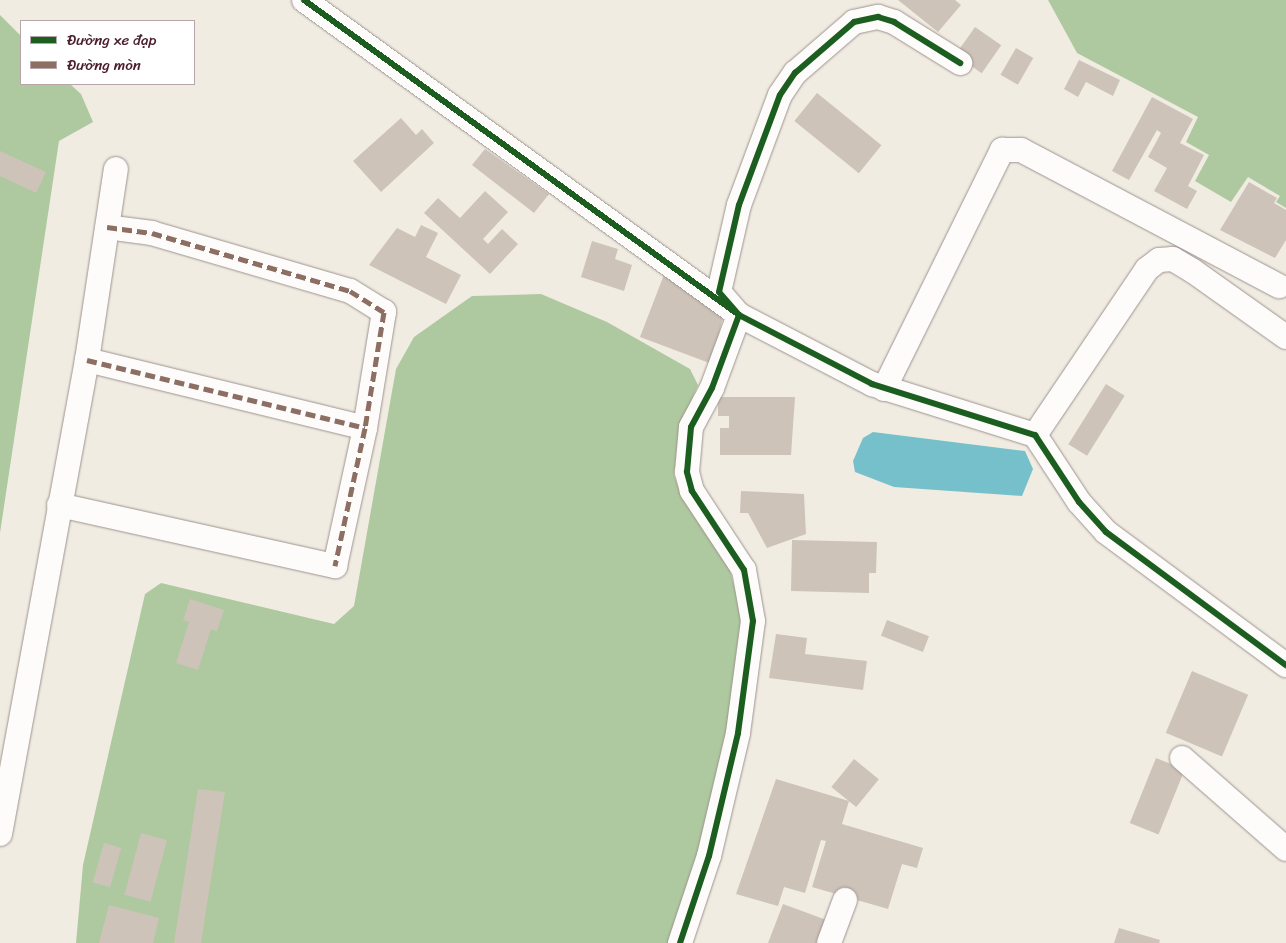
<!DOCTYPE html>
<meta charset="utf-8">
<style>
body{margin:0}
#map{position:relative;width:1286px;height:943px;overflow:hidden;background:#f1ece2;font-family:Sriracha,sans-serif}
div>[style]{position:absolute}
.forest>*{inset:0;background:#aec99f}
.water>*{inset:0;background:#76c0cb}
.building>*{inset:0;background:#cdc3b9;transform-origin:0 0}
.roads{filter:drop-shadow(0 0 1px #9d9390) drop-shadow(0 0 1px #9d9390)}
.minor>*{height:24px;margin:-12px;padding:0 12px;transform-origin:12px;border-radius:12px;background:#fdfcfb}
.quiet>*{height:5px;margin-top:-2.5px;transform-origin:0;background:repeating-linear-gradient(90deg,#8d6e63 0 10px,transparent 0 15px)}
.cycleway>*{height:6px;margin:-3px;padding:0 3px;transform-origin:3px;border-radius:3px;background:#1b5e20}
span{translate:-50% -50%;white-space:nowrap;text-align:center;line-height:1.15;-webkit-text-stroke:4px #fff;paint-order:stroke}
.legend{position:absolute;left:20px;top:20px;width:175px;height:65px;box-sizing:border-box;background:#fff;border:1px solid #b7a5aa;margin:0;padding:6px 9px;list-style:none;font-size:15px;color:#4a1f2b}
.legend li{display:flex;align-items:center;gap:10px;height:25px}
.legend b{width:25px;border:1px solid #b7a5aa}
</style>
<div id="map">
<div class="forest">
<i style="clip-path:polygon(1048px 0,1286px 0,1286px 208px,1276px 202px,1280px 196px,1248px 177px,1231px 202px,1195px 181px,1209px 155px,1186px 142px,1198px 117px,1077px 53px)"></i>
<i style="clip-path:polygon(0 15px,21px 36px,21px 84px,70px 84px,81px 94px,93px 122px,59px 141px,0 533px)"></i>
<i style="clip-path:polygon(541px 294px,607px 322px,690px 369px,698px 385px,680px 427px,674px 475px,680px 492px,727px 559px,744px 623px,729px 732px,699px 853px,669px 943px,76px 943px,83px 865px,145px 594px,161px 583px,334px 624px,354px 606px,396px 369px,414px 337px,472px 296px)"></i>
</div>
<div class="water">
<i style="clip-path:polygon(873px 432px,1025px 451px,1033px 469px,1022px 496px,894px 487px,855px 472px,853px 461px,863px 438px)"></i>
</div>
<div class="building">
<i style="clip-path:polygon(898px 0,955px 0,961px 5px,938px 32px)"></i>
<i style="left:975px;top:27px;width:32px;height:34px;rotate:35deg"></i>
<i style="left:1016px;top:48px;width:20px;height:31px;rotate:30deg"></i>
<i style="clip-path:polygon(1079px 60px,1120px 80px,1113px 96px,1086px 82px,1078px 97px,1064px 89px)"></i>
<i style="left:817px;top:93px;width:83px;height:36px;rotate:39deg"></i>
<i style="clip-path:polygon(1152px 97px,1193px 119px,1180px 143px,1204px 155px,1188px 186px,1197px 191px,1187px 209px,1154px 191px,1167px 168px,1148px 157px,1161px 133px,1157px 130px,1129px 180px,1112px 171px)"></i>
<i style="clip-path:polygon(401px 118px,416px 135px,422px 129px,434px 143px,381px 192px,353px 161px)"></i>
<i style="clip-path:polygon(485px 149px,549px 194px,534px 213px,472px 165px)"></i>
<i style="clip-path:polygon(0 151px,46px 172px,36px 193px,0 176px)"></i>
<i style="clip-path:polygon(1249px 182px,1277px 198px,1274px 203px,1286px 210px,1286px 240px,1275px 258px,1220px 230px)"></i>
<i style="clip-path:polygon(485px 191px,508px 212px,483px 239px,488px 244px,502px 229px,518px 244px,490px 274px,424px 213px,438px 198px,460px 218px)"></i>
<i style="clip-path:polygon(421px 225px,438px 233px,426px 257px,461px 275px,446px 304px,369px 265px,397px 228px,415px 237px)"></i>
<i style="clip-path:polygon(592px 241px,618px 249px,615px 259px,632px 265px,624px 291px,581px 277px)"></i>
<i style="clip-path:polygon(665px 272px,723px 316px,712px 364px,640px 337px)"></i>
<i style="left:1106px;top:384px;width:22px;height:71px;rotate:32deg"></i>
<i style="clip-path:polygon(718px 397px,795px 397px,791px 455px,720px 455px,720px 428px,729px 428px,729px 416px,718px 416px)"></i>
<i style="clip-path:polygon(741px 491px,804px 494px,806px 534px,767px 548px,748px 513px,740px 513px)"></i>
<i style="clip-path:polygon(792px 540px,877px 542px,876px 573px,869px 573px,869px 593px,791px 591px)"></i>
<i style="clip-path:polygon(190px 599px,224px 610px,217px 631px,211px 629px,198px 670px,176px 663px,189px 622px,183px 620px)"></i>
<i style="left:887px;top:620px;width:45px;height:17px;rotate:21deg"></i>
<i style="clip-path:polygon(776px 634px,807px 638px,805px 654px,867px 661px,863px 690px,769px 678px)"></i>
<i style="left:1192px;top:671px;width:61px;height:67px;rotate:23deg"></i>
<i style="left:1156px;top:758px;width:31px;height:70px;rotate:22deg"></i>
<i style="left:854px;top:759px;width:32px;height:36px;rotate:39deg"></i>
<i style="clip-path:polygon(776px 779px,849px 801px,842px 824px,923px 848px,917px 868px,902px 864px,888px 909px,812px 887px,826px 841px,821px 840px,805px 893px,784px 887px,778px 906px,736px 894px)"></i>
<i style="clip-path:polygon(198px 789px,225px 792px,209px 891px,201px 943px,174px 943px)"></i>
<i style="left:141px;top:833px;width:27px;height:64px;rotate:15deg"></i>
<i style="left:104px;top:843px;width:18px;height:41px;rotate:16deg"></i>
<i style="clip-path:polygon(783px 904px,832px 922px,824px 943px,768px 943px)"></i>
<i style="clip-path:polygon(109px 905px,159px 918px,153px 943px,99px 943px)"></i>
<i style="clip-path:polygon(1119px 928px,1160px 940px,1159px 943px,1114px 943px)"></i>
</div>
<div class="roads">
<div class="minor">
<i style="left:304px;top:0;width:537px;rotate:35.91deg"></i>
<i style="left:739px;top:315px;width:150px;rotate:27.4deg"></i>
<i style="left:872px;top:384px;width:171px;rotate:17.4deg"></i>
<i style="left:1035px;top:435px;width:80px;rotate:56.7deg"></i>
<i style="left:1079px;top:502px;width:40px;rotate:48deg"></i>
<i style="left:1106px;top:532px;width:224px;rotate:36.5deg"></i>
<i style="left:87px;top:360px;width:286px;rotate:13.7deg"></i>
<i style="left:884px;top:389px;width:267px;rotate:-63.7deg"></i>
<i style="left:1002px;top:150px;width:19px"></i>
<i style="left:1021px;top:150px;width:292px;rotate:27.8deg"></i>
<i style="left:1035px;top:435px;width:200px;rotate:-56deg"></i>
<i style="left:1147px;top:269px;width:15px;rotate:-37deg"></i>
<i style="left:1159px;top:260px;width:14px;rotate:-4deg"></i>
<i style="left:1173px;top:259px;width:23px;rotate:31deg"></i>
<i style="left:1193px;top:271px;width:114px;rotate:35.4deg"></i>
<i style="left:59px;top:505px;width:283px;rotate:12.5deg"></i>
<i style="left:335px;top:566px;width:141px;rotate:-77.7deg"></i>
<i style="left:365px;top:428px;width:118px;rotate:-80.7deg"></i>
<i style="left:384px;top:312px;width:40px;rotate:-148deg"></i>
<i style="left:350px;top:291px;width:206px;rotate:-163.7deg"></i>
<i style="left:152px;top:233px;width:45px;rotate:-172.4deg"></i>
<i style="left:1182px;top:758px;width:138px;rotate:41.2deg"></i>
<i style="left:0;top:834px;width:482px;rotate:-79.6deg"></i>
<i style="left:87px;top:360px;width:193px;rotate:-81.4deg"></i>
<i style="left:680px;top:943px;width:92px;rotate:-71.6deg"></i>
<i style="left:709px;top:856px;width:126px;rotate:-76.7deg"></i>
<i style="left:738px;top:733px;width:113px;rotate:-82.4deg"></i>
<i style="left:753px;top:621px;width:52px;rotate:-100deg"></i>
<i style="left:744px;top:570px;width:95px;rotate:-123.4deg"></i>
<i style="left:692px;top:491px;width:20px;rotate:-105deg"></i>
<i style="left:687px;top:472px;width:45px;rotate:-84.9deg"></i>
<i style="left:691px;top:427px;width:44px;rotate:-61.7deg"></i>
<i style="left:712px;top:388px;width:78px;rotate:-69.7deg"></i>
<i style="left:739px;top:315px;width:30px;rotate:-131deg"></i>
<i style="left:719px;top:292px;width:89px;rotate:-77.1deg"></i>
<i style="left:739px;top:205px;width:117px;rotate:-69.6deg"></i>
<i style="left:780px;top:95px;width:27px;rotate:-56deg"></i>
<i style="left:795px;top:73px;width:78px;rotate:-40.8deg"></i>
<i style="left:854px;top:22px;width:25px;rotate:-12deg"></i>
<i style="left:878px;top:17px;width:17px;rotate:17deg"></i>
<i style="left:894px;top:22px;width:78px;rotate:31.8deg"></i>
<i style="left:829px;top:943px;width:46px;rotate:-69.6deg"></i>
</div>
</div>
<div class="quiet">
<i style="left:107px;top:227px;width:45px;rotate:7.6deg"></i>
<i style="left:152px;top:233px;width:206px;rotate:16.3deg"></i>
<i style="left:350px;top:291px;width:40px;rotate:32deg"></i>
<i style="left:384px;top:312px;width:118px;rotate:99.3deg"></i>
<i style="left:365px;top:428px;width:141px;rotate:102.3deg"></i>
<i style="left:87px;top:360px;width:286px;rotate:13.7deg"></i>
</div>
<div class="cycleway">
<i style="left:304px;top:0;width:537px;rotate:35.91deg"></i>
<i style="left:739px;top:315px;width:150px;rotate:27.4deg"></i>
<i style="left:872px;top:384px;width:171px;rotate:17.4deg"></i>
<i style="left:1035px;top:435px;width:80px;rotate:56.7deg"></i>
<i style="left:1079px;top:502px;width:40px;rotate:48deg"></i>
<i style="left:1106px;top:532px;width:224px;rotate:36.5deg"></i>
<i style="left:680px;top:943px;width:92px;rotate:-71.6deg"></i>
<i style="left:709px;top:856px;width:126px;rotate:-76.7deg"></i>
<i style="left:738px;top:733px;width:113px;rotate:-82.4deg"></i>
<i style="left:753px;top:621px;width:52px;rotate:-100deg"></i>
<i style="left:744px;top:570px;width:95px;rotate:-123.4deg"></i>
<i style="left:692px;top:491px;width:20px;rotate:-105deg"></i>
<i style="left:687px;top:472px;width:45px;rotate:-84.9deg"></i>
<i style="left:691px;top:427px;width:44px;rotate:-61.7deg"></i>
<i style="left:712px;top:388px;width:78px;rotate:-69.7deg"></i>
<i style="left:739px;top:315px;width:30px;rotate:-131deg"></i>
<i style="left:719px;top:292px;width:89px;rotate:-77.1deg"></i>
<i style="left:739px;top:205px;width:117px;rotate:-69.6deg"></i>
<i style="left:780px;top:95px;width:27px;rotate:-56deg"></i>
<i style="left:795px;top:73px;width:78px;rotate:-40.8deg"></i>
<i style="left:854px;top:22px;width:25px;rotate:-12deg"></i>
<i style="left:878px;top:17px;width:17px;rotate:17deg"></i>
<i style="left:894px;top:22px;width:78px;rotate:31.8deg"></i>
</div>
<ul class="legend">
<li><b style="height:6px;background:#1b5e20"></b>Đường xe đạp</li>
<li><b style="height:6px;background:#8d6e63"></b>Đường mòn</li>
</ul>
</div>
